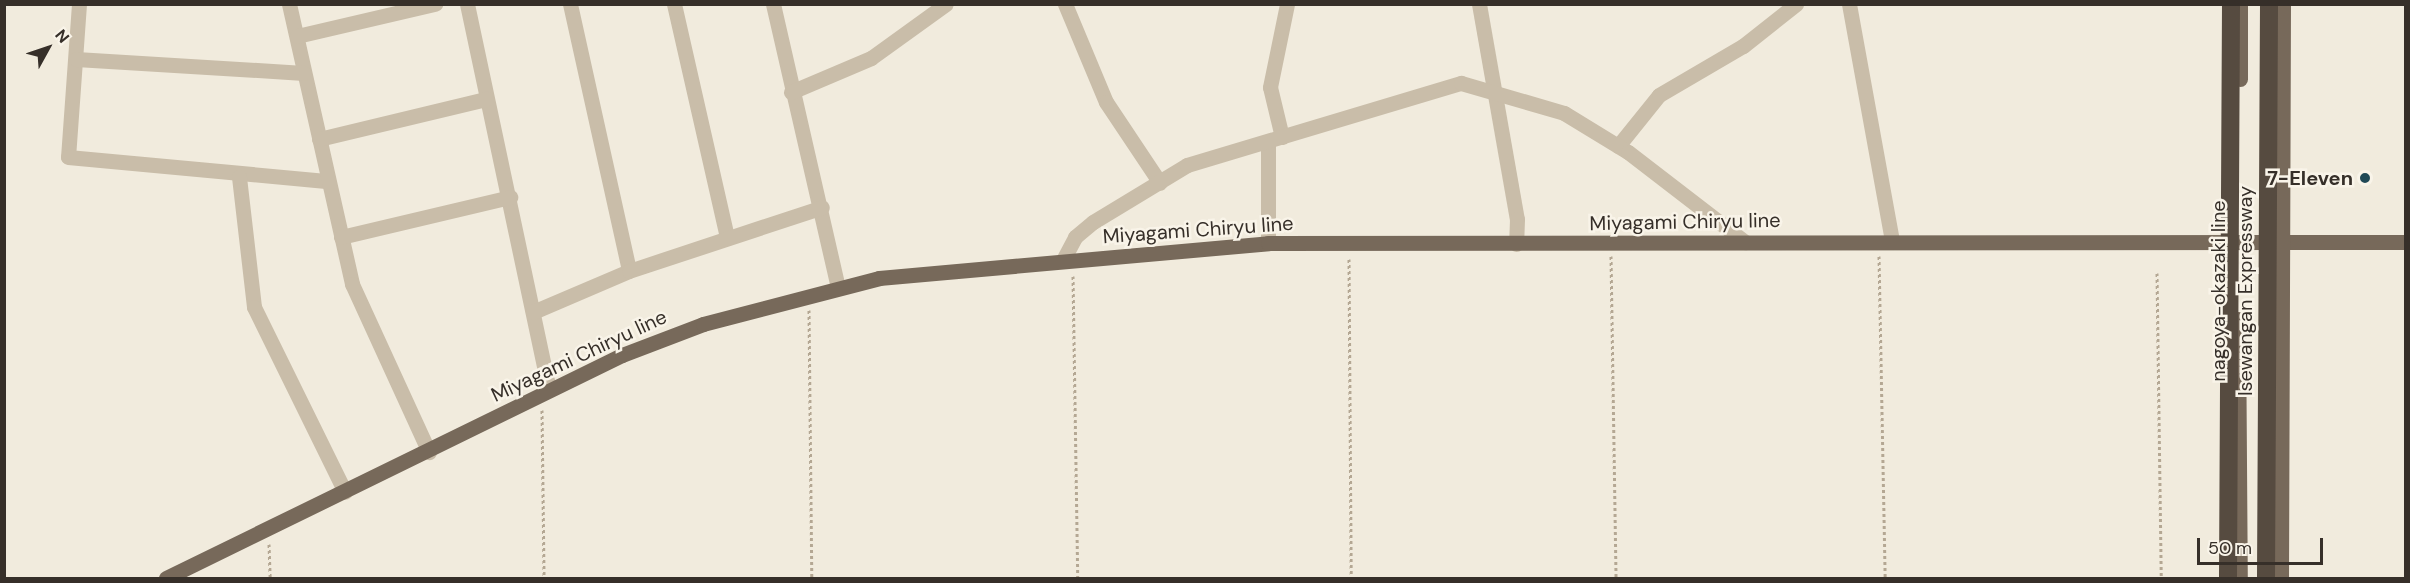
<!DOCTYPE html>
<style>
body{margin:0}
#map{position:relative;width:2410px;height:583px;overflow:hidden;background:#f1ebdd;font-family:"DM Sans",sans-serif}
div>[style]{position:absolute}
.path>*{height:3px;margin-top:-1.5px;transform-origin:0;background:repeating-linear-gradient(90deg,#b4a793 0 3px,transparent 0 6px)}
.minor>*{height:15px;margin:-7.5px;padding:0 7.5px;transform-origin:7.5px;border-radius:7.5px;background:#c9bda9}
.major>*{height:15px;margin:-7.5px;padding:0 7.5px;transform-origin:7.5px;border-radius:7.5px;background:#77695a}
.highway-bridge>*{height:18px;margin:-9px;padding:0 9px;transform-origin:9px;border-radius:9px;background:#564b40}
.dots>*{width:16px;height:16px;translate:-50% -50%;box-sizing:border-box;border:3px solid #f9f4e9;border-radius:50%}
span{translate:-50% -50%;white-space:nowrap;text-align:center;line-height:1.15;-webkit-text-stroke:5px #f9f4e9;paint-order:stroke}
.poi-label{font-size:20px;color:#362f29;font-weight:700}
.right{translate:-100% -50%;text-align:right}
.street-label{font-size:20px;color:#362f29}
.frame{position:absolute;inset:0;border:6px solid #362f29;pointer-events:none}
.north{position:absolute;left:18px;top:18px;width:60px;height:60px;-webkit-text-stroke:4px #f9f4e9;paint-order:stroke;rotate:50deg;font-size:16px;font-weight:700;line-height:24px;text-align:center;color:#362f29}
.north::after{content:'';display:block;margin:auto;width:21px;height:27px;background:#362f29;clip-path:polygon(50% 0,100% 100%,50% 72%,0 100%)}
.scale{position:absolute;left:2197px;top:538px;width:126px;height:27px;box-sizing:border-box;border:3px solid #362f29;border-top:0;padding-left:8px;font-size:18px;line-height:21px;white-space:nowrap;color:#362f29;-webkit-text-stroke:4px #f9f4e9;paint-order:stroke}
</style>
<div id="map">
<div class="path">
<i style="left:1611px;top:256px;width:322px;rotate:89.1deg"></i>
<i style="left:1879px;top:256px;width:322px;rotate:88.9deg"></i>
<i style="left:1349px;top:259px;width:319px;rotate:89.6deg"></i>
<i style="left:2157px;top:273px;width:305px;rotate:89.2deg"></i>
<i style="left:1073px;top:276px;width:302px;rotate:89.1deg"></i>
<i style="left:809px;top:310px;width:268px;rotate:89.4deg"></i>
<i style="left:542px;top:410px;width:168px;rotate:89.3deg"></i>
<i style="left:269px;top:544px;width:34px;rotate:88deg"></i>
</div>
<div class="minor">
<i style="left:79px;top:4px;width:153px;rotate:94.1deg"></i>
<i style="left:68px;top:157px;width:259px;rotate:5.3deg"></i>
<i style="left:289px;top:4px;width:287px;rotate:77.3deg"></i>
<i style="left:352px;top:284px;width:185px;rotate:65.4deg"></i>
<i style="left:467px;top:4px;width:394px;rotate:78deg"></i>
<i style="left:570px;top:4px;width:273px;rotate:77.5deg"></i>
<i style="left:674px;top:4px;width:240px;rotate:77.2deg"></i>
<i style="left:773px;top:4px;width:290px;rotate:77.1deg"></i>
<i style="left:1065px;top:4px;width:106px;rotate:67.3deg"></i>
<i style="left:1106px;top:102px;width:97px;rotate:56.3deg"></i>
<i style="left:1479px;top:4px;width:218px;rotate:80deg"></i>
<i style="left:1517px;top:219px;width:25px;rotate:92deg"></i>
<i style="left:1849px;top:4px;width:241px;rotate:79.7deg"></i>
<i style="left:297px;top:36px;width:142px;rotate:-13.1deg"></i>
<i style="left:76px;top:59px;width:228px;rotate:3.5deg"></i>
<i style="left:791px;top:92px;width:87px;rotate:-23deg"></i>
<i style="left:871px;top:58px;width:92px;rotate:-35.8deg"></i>
<i style="left:1282px;top:137px;width:51px;rotate:-103.5deg"></i>
<i style="left:1270px;top:87px;width:85px;rotate:-78.4deg"></i>
<i style="left:319px;top:139px;width:172px;rotate:-13.5deg"></i>
<i style="left:1268px;top:142px;width:101px;rotate:90deg"></i>
<i style="left:1618px;top:146px;width:65px;rotate:-51.2deg"></i>
<i style="left:1659px;top:95px;width:97px;rotate:-30.3deg"></i>
<i style="left:1743px;top:46px;width:68px;rotate:-38.4deg"></i>
<i style="left:239px;top:177px;width:131px;rotate:83.4deg"></i>
<i style="left:254px;top:307px;width:206px;rotate:63.8deg"></i>
<i style="left:341px;top:237px;width:174px;rotate:-13.3deg"></i>
<i style="left:1063px;top:260px;width:26px;rotate:-62deg"></i>
<i style="left:1075px;top:237px;width:23px;rotate:-40deg"></i>
<i style="left:1093px;top:222px;width:110px;rotate:-31.2deg"></i>
<i style="left:1187px;top:165px;width:286px;rotate:-16.7deg"></i>
<i style="left:1461px;top:83px;width:107px;rotate:16.2deg"></i>
<i style="left:1564px;top:113px;width:75px;rotate:31.4deg"></i>
<i style="left:1628px;top:152px;width:148px;rotate:37.6deg"></i>
<i style="left:533px;top:312px;width:104px;rotate:-23.1deg"></i>
<i style="left:629px;top:271px;width:203px;rotate:-18.3deg"></i>
</div>
<div class="major">
<i style="left:2240px;top:79px;width:75px;rotate:-90deg"></i>
<i style="left:2238px;top:319px;width:259px;rotate:89.6deg"></i>
<i style="left:166px;top:578px;width:508px;rotate:-26.06deg"></i>
<i style="left:622px;top:355px;width:87px;rotate:-20.9deg"></i>
<i style="left:703px;top:324px;width:182px;rotate:-14.6deg"></i>
<i style="left:879px;top:278px;width:391px;rotate:-5.1deg"></i>
<i style="left:1268px;top:243px;width:1138px;rotate:-0.05deg"></i>
<i style="left:2281px;top:578px;width:574px;rotate:-89.8deg"></i>
</div>
<div class="highway-bridge">
<i style="left:2228px;top:578px;width:574px;rotate:-89.7deg"></i>
<i style="left:2266px;top:578px;width:574px;rotate:-89.7deg"></i>
</div>
<div class="dots">
<i style="left:2365px;top:178px;background:#204956"></i>
</div>
<div class="poi-label">
<span class="right" style="left:2353px;top:178px">7-Eleven</span>
</div>
<div class="street-label">
<span style="left:1685px;top:222px;rotate:-1deg">Miyagami Chiryu line</span>
<span style="left:1198px;top:230px;rotate:-4deg">Miyagami Chiryu line</span>
<span style="left:2218px;top:291px;rotate:-90deg">nagoya-okazaki line</span>
<span style="left:2245px;top:291px;rotate:-90deg">Isewangan Expressway</span>
<span style="left:579px;top:356px;rotate:-25deg">Miyagami Chiryu line</span>
</div>
<div class="frame"></div>
<div class="north">N</div>
<div class="scale">50 m</div>
</div>
